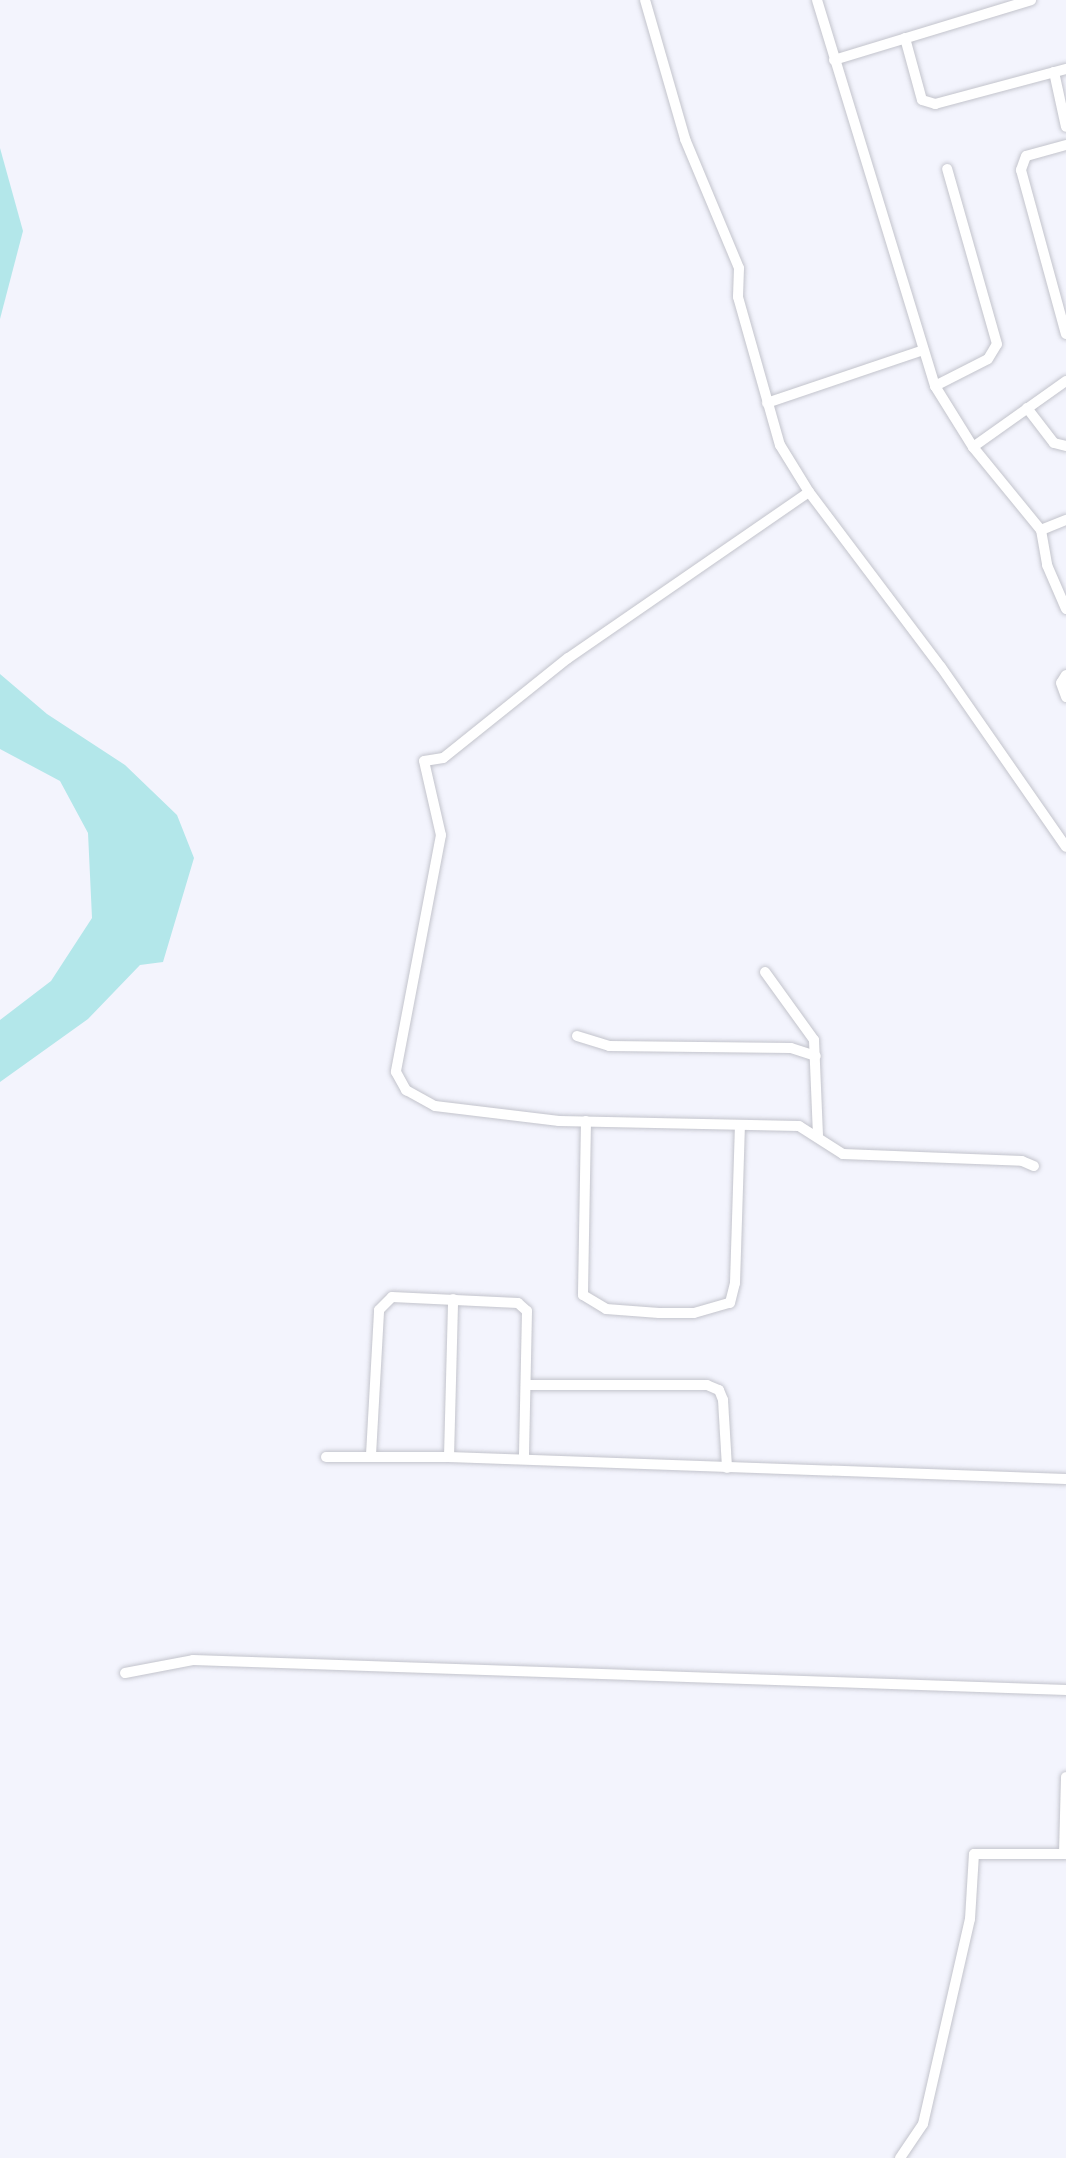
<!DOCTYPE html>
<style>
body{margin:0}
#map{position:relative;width:1066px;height:2158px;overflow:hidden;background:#f3f4fd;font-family:"Fira Sans",sans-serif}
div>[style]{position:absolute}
.water>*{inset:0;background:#b3e7ea}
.roads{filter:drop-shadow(0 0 2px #c3c4cc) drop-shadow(0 0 2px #c3c4cc)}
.minor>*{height:10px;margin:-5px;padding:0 5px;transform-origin:5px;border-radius:5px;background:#fff}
span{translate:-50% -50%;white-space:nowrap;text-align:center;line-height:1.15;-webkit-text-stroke:7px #f3f4fd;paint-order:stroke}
</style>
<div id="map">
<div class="water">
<i style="clip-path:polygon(0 148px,23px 231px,0 319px)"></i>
<i style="clip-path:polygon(0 674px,47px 714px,125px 765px,177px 815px,194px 858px,163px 962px,140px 965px,88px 1019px,0 1082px,0 1020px,51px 981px,92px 918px,88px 833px,60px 781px,0 749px)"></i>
</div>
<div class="roads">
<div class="minor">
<i style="left:645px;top:0;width:145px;rotate:73.9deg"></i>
<i style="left:685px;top:139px;width:140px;rotate:67.3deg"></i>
<i style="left:739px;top:268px;width:29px;rotate:92deg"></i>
<i style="left:738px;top:297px;width:154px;rotate:74.2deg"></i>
<i style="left:780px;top:445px;width:55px;rotate:58.3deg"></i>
<i style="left:809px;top:492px;width:219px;rotate:53deg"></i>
<i style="left:941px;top:667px;width:219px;rotate:55.2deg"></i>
<i style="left:817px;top:0;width:404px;rotate:73deg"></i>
<i style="left:935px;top:386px;width:72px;rotate:58.1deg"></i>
<i style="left:973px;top:447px;width:107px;rotate:50.7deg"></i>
<i style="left:1041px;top:530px;width:36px;rotate:80deg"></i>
<i style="left:1047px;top:565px;width:48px;rotate:66.6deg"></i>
<i style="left:905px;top:38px;width:64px;rotate:74.7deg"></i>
<i style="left:922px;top:100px;width:14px;rotate:17deg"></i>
<i style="left:935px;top:104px;width:136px;rotate:-15deg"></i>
<i style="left:834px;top:60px;width:206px;rotate:-16.9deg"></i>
<i style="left:1054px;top:72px;width:56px;rotate:77.7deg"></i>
<i style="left:1066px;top:145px;width:41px;rotate:164.6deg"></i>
<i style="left:1026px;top:156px;width:15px;rotate:110deg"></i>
<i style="left:1021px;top:170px;width:170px;rotate:74.7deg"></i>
<i style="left:935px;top:386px;width:59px;rotate:-27deg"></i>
<i style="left:988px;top:359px;width:17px;rotate:-59deg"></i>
<i style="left:997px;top:344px;width:182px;rotate:-105.9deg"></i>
<i style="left:767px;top:403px;width:163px;rotate:-18.7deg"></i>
<i style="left:1027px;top:408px;width:44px;rotate:52.4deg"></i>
<i style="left:1054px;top:443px;width:12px;rotate:14deg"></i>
<i style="left:973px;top:447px;width:114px;rotate:-35.4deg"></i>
<i style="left:809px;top:492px;width:293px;rotate:145.4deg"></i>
<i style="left:568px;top:658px;width:160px;rotate:141.3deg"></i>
<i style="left:443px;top:758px;width:19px;rotate:171deg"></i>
<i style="left:424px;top:761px;width:76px;rotate:77.1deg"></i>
<i style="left:441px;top:835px;width:241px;rotate:100.8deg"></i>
<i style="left:396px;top:1072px;width:21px;rotate:61deg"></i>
<i style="left:406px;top:1090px;width:33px;rotate:29deg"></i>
<i style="left:435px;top:1106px;width:125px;rotate:6.9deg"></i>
<i style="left:559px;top:1121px;width:240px;rotate:1.2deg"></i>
<i style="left:799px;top:1126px;width:52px;rotate:32.5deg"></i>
<i style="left:843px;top:1154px;width:179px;rotate:2.2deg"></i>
<i style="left:1022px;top:1161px;width:13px;rotate:23deg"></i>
<i style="left:1041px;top:530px;width:27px;rotate:-22deg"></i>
<i style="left:1066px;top:675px;width:9px;rotate:122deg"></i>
<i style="left:1061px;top:683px;width:15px;rotate:70deg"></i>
<i style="left:765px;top:972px;width:84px;rotate:54.2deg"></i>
<i style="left:814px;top:1040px;width:97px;rotate:87.6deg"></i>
<i style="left:577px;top:1036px;width:34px;rotate:17deg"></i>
<i style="left:609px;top:1046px;width:182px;rotate:0.6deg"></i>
<i style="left:791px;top:1048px;width:26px;rotate:18deg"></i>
<i style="left:586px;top:1121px;width:174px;rotate:91deg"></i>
<i style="left:583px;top:1295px;width:27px;rotate:31deg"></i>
<i style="left:606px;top:1309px;width:53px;rotate:4.3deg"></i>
<i style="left:659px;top:1313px;width:35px"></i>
<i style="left:694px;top:1313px;width:37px;rotate:-16deg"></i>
<i style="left:730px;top:1303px;width:21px;rotate:-76deg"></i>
<i style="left:735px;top:1283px;width:157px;rotate:-88.2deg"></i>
<i style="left:529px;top:1385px;width:178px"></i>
<i style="left:707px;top:1385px;width:13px;rotate:23deg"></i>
<i style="left:719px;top:1390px;width:11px;rotate:68deg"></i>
<i style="left:723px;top:1400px;width:68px;rotate:86.6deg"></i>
<i style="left:371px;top:1455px;width:145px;rotate:-86.8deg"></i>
<i style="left:379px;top:1310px;width:18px;rotate:-45deg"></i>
<i style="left:392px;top:1297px;width:126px;rotate:2.7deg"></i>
<i style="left:518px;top:1303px;width:12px;rotate:42deg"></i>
<i style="left:527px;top:1311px;width:148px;rotate:91.2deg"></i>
<i style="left:326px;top:1457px;width:123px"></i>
<i style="left:449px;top:1457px;width:617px;rotate:2.04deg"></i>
<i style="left:449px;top:1457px;width:158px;rotate:-88.5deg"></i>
<i style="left:125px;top:1673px;width:69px;rotate:-10.8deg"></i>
<i style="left:193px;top:1660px;width:874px;rotate:1.97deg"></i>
<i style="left:1064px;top:1854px;width:77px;rotate:-88.5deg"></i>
<i style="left:900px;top:2158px;width:41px;rotate:-55.9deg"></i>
<i style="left:923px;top:2124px;width:210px;rotate:-77.1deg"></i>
<i style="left:970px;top:1919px;width:65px;rotate:-86.5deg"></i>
<i style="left:974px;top:1854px;width:92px"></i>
</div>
</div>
</div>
